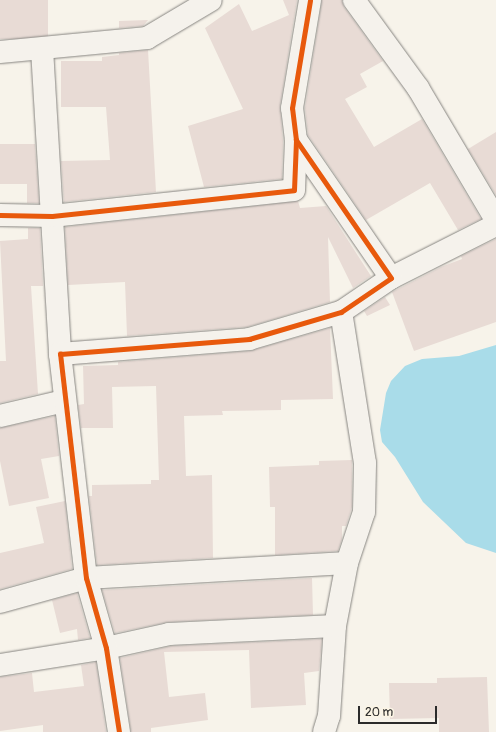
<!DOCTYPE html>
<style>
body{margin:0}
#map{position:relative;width:496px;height:732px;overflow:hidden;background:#f7f3ea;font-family:Pangolin,sans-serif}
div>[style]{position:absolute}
.water>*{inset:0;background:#a9dce9}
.building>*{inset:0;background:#e8dbd5;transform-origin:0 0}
.roads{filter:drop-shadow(0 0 1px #878581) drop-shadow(0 0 1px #878581)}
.street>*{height:22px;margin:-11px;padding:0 11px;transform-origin:11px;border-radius:11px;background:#f5f2ec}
.cycleway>*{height:5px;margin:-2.5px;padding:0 2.5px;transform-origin:2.5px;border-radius:2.5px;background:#e8590c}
span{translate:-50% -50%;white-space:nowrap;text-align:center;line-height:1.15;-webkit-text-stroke:3.5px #fcf5e5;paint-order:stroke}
.scale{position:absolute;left:358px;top:706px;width:79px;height:18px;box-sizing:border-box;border:2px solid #2b2b2b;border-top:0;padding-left:5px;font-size:12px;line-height:14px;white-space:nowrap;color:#2b2b2b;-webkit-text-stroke:3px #fcf5e5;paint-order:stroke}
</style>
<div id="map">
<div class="water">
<i style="clip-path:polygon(496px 345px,496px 553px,466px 543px,423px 502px,395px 457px,382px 442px,380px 430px,386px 393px,391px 381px,405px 366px,422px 359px,459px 356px)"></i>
</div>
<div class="building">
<i style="left:0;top:0;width:48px;height:39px"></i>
<i style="clip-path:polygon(283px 0,297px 0,280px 106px,283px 141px,282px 179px,204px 187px,188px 126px,243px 109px,205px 28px,239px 4px,252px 31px,289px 15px)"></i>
<i style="clip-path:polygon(322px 0,342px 0,344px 7px,383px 61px,360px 74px,367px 87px,345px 99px,374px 147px,422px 119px,481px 219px,458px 230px,430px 183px,366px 220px,308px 135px,305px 108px)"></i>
<i style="clip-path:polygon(148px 20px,143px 26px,119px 28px,119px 21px)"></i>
<i style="clip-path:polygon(148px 50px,156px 192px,64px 202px,61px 161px,110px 160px,106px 107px,61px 107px,61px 61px,102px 61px,102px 57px,119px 55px,119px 53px)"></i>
<i style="clip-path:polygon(496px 132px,496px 195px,468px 149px)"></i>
<i style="clip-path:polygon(0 144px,35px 144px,39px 203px,27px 203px,27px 184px,0 184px)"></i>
<i style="clip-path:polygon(298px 201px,300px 208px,326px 206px,371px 276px,353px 288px,328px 237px,330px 302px,247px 327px,127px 336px,125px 282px,68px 285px,65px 227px)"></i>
<i style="clip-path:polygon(28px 228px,40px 228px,43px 286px,31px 286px,38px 394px,0 403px,0 361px,6px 361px,0 241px,28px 239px)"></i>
<i style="clip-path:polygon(496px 239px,496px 322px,414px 351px,392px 292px,441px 267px,462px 259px,461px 256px)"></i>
<i style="clip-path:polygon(385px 297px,390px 305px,367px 316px,364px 311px)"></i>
<i style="clip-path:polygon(330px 328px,333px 399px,281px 400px,281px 410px,222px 411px,223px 415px,184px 416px,186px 476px,212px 475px,213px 558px,97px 565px,89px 496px,92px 496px,92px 485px,151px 484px,151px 480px,159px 480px,156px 386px,112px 387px,113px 428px,81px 428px,78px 405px,84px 404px,83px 366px,118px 365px,118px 362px,250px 351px)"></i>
<i style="clip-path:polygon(55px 416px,59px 456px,41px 459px,49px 498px,9px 506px,0 461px,0 428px)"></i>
<i style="clip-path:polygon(352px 460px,352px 507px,346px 526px,342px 526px,342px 539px,338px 551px,275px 555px,275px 507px,270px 507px,269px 467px,319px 465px,319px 461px)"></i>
<i style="clip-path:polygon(65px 501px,72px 569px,0 589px,0 553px,44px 543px,36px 507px)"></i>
<i style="clip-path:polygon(312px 578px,313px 615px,168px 622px,115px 633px,102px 590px)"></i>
<i style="clip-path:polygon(77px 593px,90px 638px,78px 640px,77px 629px,60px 633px,52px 600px)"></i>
<i style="clip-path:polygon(322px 639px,319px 671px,304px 673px,306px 705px,251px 708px,249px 650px,164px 652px,169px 697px,205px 693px,208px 720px,151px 728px,151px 732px,131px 732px,120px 658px,171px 646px)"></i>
<i style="clip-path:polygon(96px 662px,106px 732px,43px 732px,43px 725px,0 731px,0 677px,32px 673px,34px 692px,84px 686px,81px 665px)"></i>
<i style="clip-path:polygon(487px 677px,489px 732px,439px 732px,439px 718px,390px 719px,389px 683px,437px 683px,437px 678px)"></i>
</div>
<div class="roads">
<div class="street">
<i style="left:354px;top:0;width:109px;rotate:54deg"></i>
<i style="left:418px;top:88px;width:153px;rotate:59.4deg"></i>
<i style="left:42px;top:49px;width:306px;rotate:86.6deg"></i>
<i style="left:0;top:52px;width:148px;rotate:-5.4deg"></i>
<i style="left:147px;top:38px;width:74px;rotate:-30.7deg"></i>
<i style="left:0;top:215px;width:52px;rotate:1.1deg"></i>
<i style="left:52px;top:216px;width:243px;rotate:-6.1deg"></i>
<i style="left:294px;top:190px;width:50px;rotate:-87.7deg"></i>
<i style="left:296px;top:140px;width:32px;rotate:-97deg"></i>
<i style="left:292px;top:108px;width:109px;rotate:-80.5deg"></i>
<i style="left:391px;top:278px;width:118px;rotate:-26.8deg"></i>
<i style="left:0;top:416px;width:66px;rotate:-13.2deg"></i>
<i style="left:0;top:602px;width:89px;rotate:-15.6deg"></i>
<i style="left:86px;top:578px;width:261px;rotate:-3.3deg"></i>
<i style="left:0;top:665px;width:107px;rotate:-9.1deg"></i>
<i style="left:106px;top:648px;width:65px;rotate:-12.5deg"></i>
<i style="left:169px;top:634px;width:166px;rotate:-2.8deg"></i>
<i style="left:119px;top:732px;width:85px;rotate:-98.8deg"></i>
<i style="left:106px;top:648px;width:73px;rotate:-105.9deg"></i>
<i style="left:86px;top:578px;width:226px;rotate:-96.6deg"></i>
<i style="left:60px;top:354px;width:190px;rotate:-4.5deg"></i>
<i style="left:249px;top:339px;width:96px;rotate:-16.4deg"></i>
<i style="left:341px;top:312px;width:60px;rotate:-34.2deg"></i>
<i style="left:391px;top:278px;width:168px;rotate:-124.5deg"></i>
<i style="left:324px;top:732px;width:17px;rotate:-73deg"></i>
<i style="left:329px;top:716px;width:90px;rotate:-86.2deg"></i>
<i style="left:335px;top:626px;width:64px;rotate:-79.2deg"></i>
<i style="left:347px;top:563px;width:54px;rotate:-71.6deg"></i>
<i style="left:364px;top:512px;width:49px;rotate:-88.8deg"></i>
<i style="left:365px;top:463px;width:153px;rotate:-99deg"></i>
</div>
</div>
<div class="cycleway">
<i style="left:0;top:215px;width:52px;rotate:1.1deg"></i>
<i style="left:52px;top:216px;width:243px;rotate:-6.1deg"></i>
<i style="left:294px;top:190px;width:50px;rotate:-87.7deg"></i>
<i style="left:296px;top:140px;width:32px;rotate:-97deg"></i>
<i style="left:292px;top:108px;width:109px;rotate:-80.5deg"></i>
<i style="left:119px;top:732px;width:85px;rotate:-98.8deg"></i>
<i style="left:106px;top:648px;width:73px;rotate:-105.9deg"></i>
<i style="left:86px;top:578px;width:226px;rotate:-96.6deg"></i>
<i style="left:60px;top:354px;width:190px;rotate:-4.5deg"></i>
<i style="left:249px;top:339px;width:96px;rotate:-16.4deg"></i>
<i style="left:341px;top:312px;width:60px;rotate:-34.2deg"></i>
<i style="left:391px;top:278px;width:168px;rotate:-124.5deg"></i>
</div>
<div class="scale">20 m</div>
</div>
